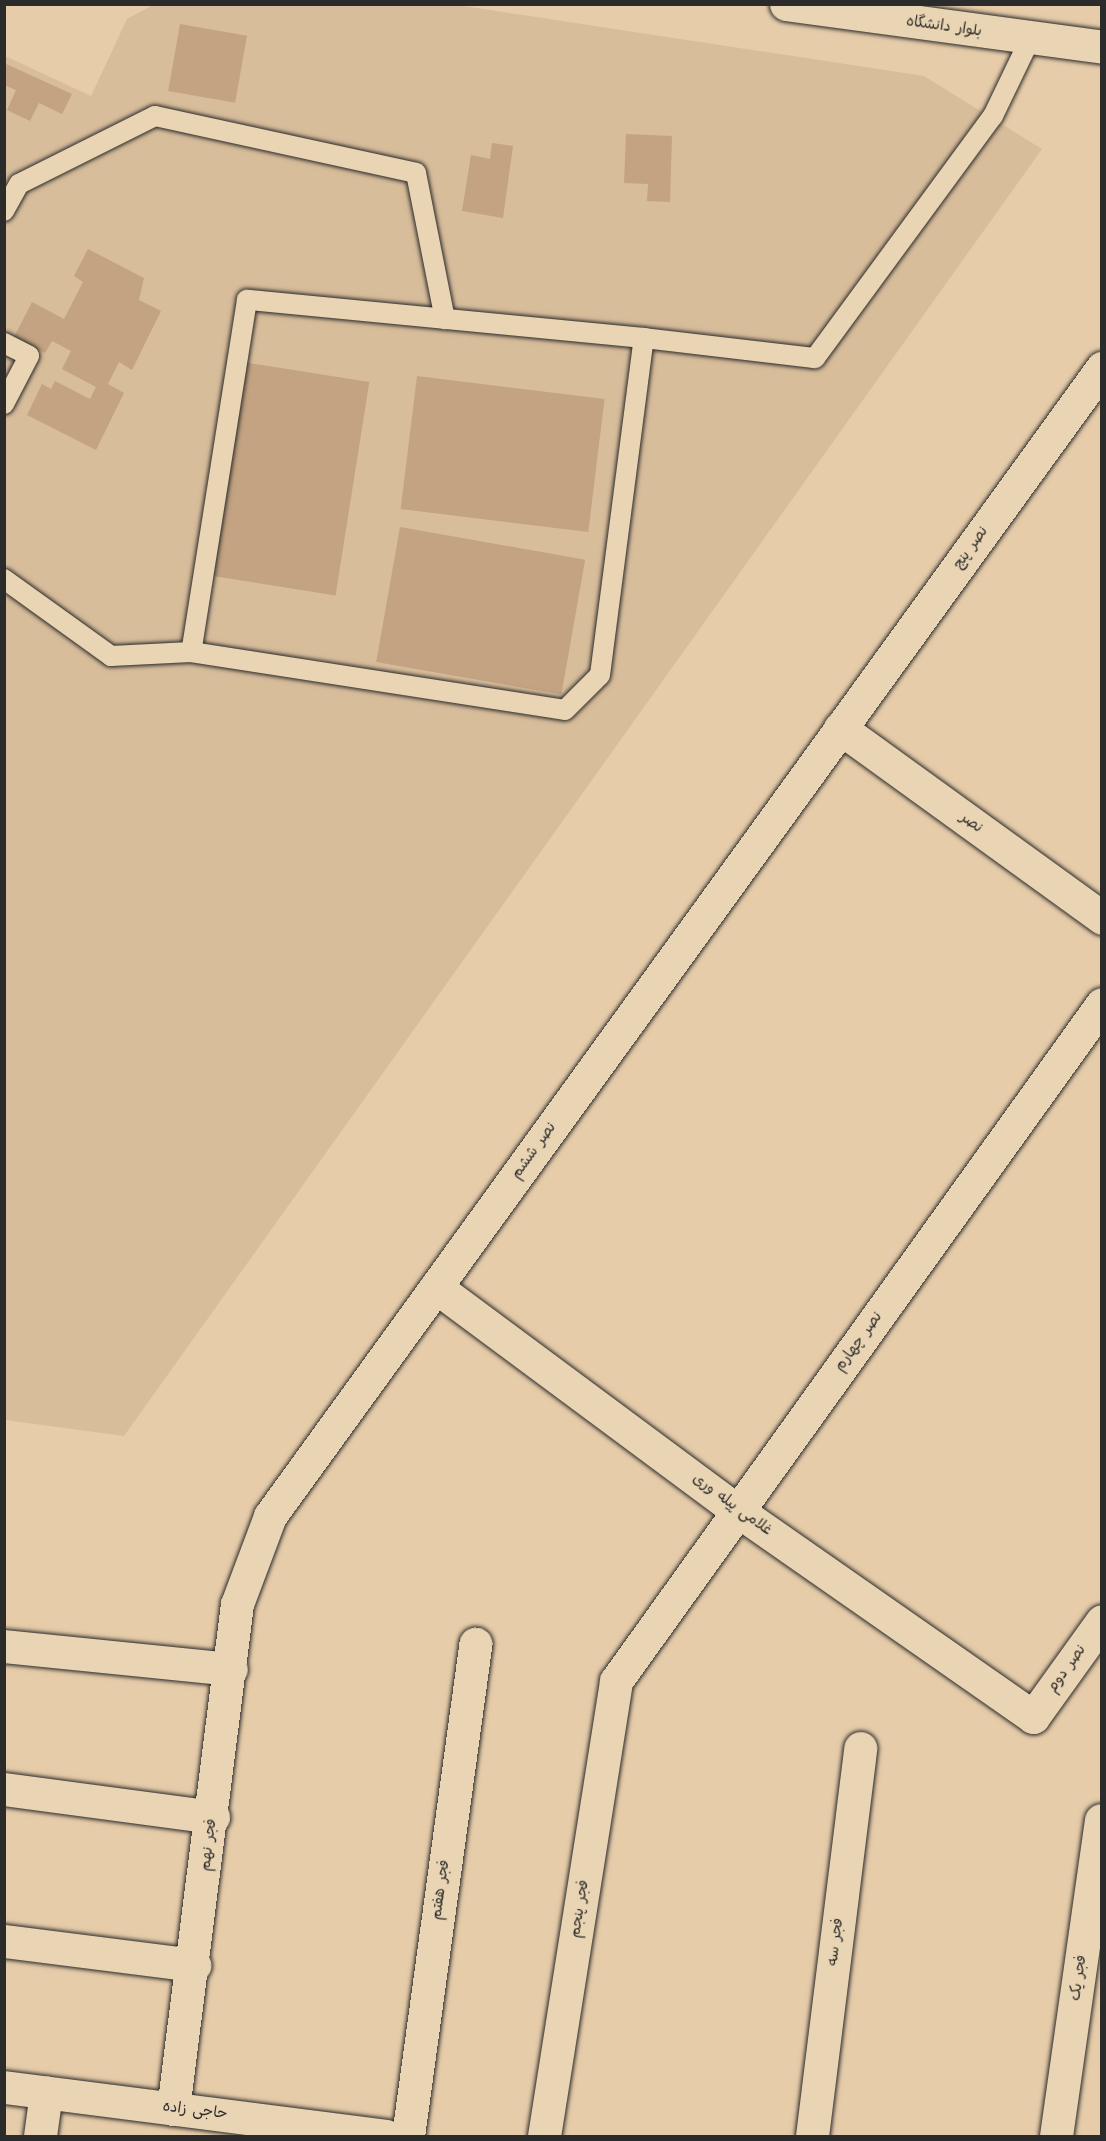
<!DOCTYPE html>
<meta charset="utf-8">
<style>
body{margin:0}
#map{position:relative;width:1106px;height:2141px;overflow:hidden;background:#e6cca9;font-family:Kalam,"Playpen Sans Arabic",sans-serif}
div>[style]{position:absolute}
.built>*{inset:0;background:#d8bd9b}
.building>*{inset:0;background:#c3a381;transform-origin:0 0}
.roads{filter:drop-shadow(0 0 2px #2b2b2b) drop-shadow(0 0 2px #2b2b2b)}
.lane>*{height:20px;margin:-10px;padding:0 10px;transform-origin:10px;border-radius:10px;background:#e9d4b3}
.street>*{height:33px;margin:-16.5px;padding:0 16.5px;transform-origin:16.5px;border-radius:16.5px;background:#e9d4b3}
.secondary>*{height:33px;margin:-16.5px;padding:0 16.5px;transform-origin:16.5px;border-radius:16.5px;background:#e9d4b3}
span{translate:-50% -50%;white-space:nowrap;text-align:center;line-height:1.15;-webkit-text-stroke:4.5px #e9d4b3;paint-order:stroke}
.street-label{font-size:15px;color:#2b2b2b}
.frame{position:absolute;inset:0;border:6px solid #2b2b2b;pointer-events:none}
</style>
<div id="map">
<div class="built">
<i style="clip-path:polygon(153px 5px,457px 5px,924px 76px,1042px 149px,124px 1436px,5px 1420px,5px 56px,91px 96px,127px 19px)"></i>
</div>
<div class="building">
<i style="left:180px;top:24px;width:68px;height:68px;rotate:10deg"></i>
<i style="clip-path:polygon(4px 63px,72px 94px,62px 114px,39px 103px,30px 121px,7px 110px,16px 90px,4px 85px)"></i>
<i style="clip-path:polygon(626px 134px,672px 136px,670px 202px,647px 201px,648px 184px,624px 183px)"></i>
<i style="clip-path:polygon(492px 143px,513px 146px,503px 218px,462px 211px,471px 155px,490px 159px)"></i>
<i style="clip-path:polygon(88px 249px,144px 278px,139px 300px,161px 311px,132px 370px,119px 362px,108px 384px,124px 393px,96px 450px,27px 415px,42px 384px,51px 389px,55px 381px,90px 399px,96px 387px,62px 369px,71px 351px,52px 341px,45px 353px,14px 337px,32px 302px,64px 319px,83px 282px,74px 276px)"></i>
<i style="left:236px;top:361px;width:135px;height:216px;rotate:9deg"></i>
<i style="left:417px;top:376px;width:189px;height:134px;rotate:7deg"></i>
<i style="left:400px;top:527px;width:188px;height:137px;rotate:10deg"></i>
</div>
<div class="roads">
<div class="lane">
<i style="left:4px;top:211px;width:31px;rotate:-61deg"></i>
<i style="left:19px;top:184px;width:152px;rotate:-26.6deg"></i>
<i style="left:155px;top:116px;width:267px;rotate:12.3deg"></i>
<i style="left:416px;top:173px;width:149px;rotate:78.8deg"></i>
<i style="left:644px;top:338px;width:399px;rotate:-174.5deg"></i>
<i style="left:247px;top:300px;width:356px;rotate:99deg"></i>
<i style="left:191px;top:652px;width:378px;rotate:8.8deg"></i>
<i style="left:565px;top:710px;width:49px;rotate:-45deg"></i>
<i style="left:600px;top:675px;width:340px;rotate:-82.6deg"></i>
<i style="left:644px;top:338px;width:172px;rotate:6.7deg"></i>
<i style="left:815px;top:358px;width:300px;rotate:-53.7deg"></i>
<i style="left:993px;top:116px;width:85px;rotate:-64.3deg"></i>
<i style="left:4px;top:343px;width:28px;rotate:27deg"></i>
<i style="left:29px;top:356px;width:54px;rotate:117.5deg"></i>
<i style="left:4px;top:579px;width:132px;rotate:35.7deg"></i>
<i style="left:111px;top:656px;width:80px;rotate:-2.9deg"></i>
</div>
<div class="street">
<i style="left:840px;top:728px;width:324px;rotate:35.9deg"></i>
<i style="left:436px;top:1287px;width:376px;rotate:36.6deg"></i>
<i style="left:738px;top:1511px;width:360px;rotate:34.9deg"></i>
<i style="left:1033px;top:1717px;width:118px;rotate:-54.3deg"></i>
<i style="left:4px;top:1646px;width:228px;rotate:5.8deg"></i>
<i style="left:4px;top:1789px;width:211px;rotate:7.6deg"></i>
<i style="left:4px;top:1941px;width:192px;rotate:7.2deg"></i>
<i style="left:4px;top:2087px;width:385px;rotate:7.3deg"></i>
<i style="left:173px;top:2109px;width:509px;rotate:-82.78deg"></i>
<i style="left:237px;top:1604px;width:94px;rotate:-69.4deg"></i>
<i style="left:270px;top:1516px;width:1418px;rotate:-54.07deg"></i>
<i style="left:40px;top:2136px;width:44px;rotate:-82.2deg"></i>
<i style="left:408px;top:2136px;width:497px;rotate:-82.2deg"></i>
<i style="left:544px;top:2136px;width:461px;rotate:-81deg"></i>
<i style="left:616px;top:1681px;width:833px;rotate:-54.33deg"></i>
<i style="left:812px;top:2136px;width:391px;rotate:-82.9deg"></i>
<i style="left:1056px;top:2136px;width:319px;rotate:-81.9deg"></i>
</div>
<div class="secondary">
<i style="left:786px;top:4px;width:319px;rotate:7.7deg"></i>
</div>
</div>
<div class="street-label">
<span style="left:944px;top:27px;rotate:8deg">بلوار دانشگاه</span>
<span style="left:971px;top:548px;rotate:-54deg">نصر پنج</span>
<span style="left:971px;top:823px;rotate:36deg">نصر</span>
<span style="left:534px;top:1151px;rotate:-54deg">نصر ششم</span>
<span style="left:859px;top:1342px;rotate:-54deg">نصر چهارم</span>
<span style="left:732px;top:1505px;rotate:36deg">غلامی پیله وری</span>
<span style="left:1067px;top:1669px;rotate:-54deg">نصر دوم</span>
<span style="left:209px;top:1845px;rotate:-83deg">فجر نهم</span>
<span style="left:441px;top:1890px;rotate:-82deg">فجر هفتم</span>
<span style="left:580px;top:1909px;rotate:-81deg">فجر پنجم</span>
<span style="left:836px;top:1942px;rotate:-83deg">فجر سه</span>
<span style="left:1079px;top:1978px;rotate:-82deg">فجر یک</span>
<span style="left:195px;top:2111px;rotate:7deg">حاجی زاده</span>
</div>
<div class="frame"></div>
</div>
